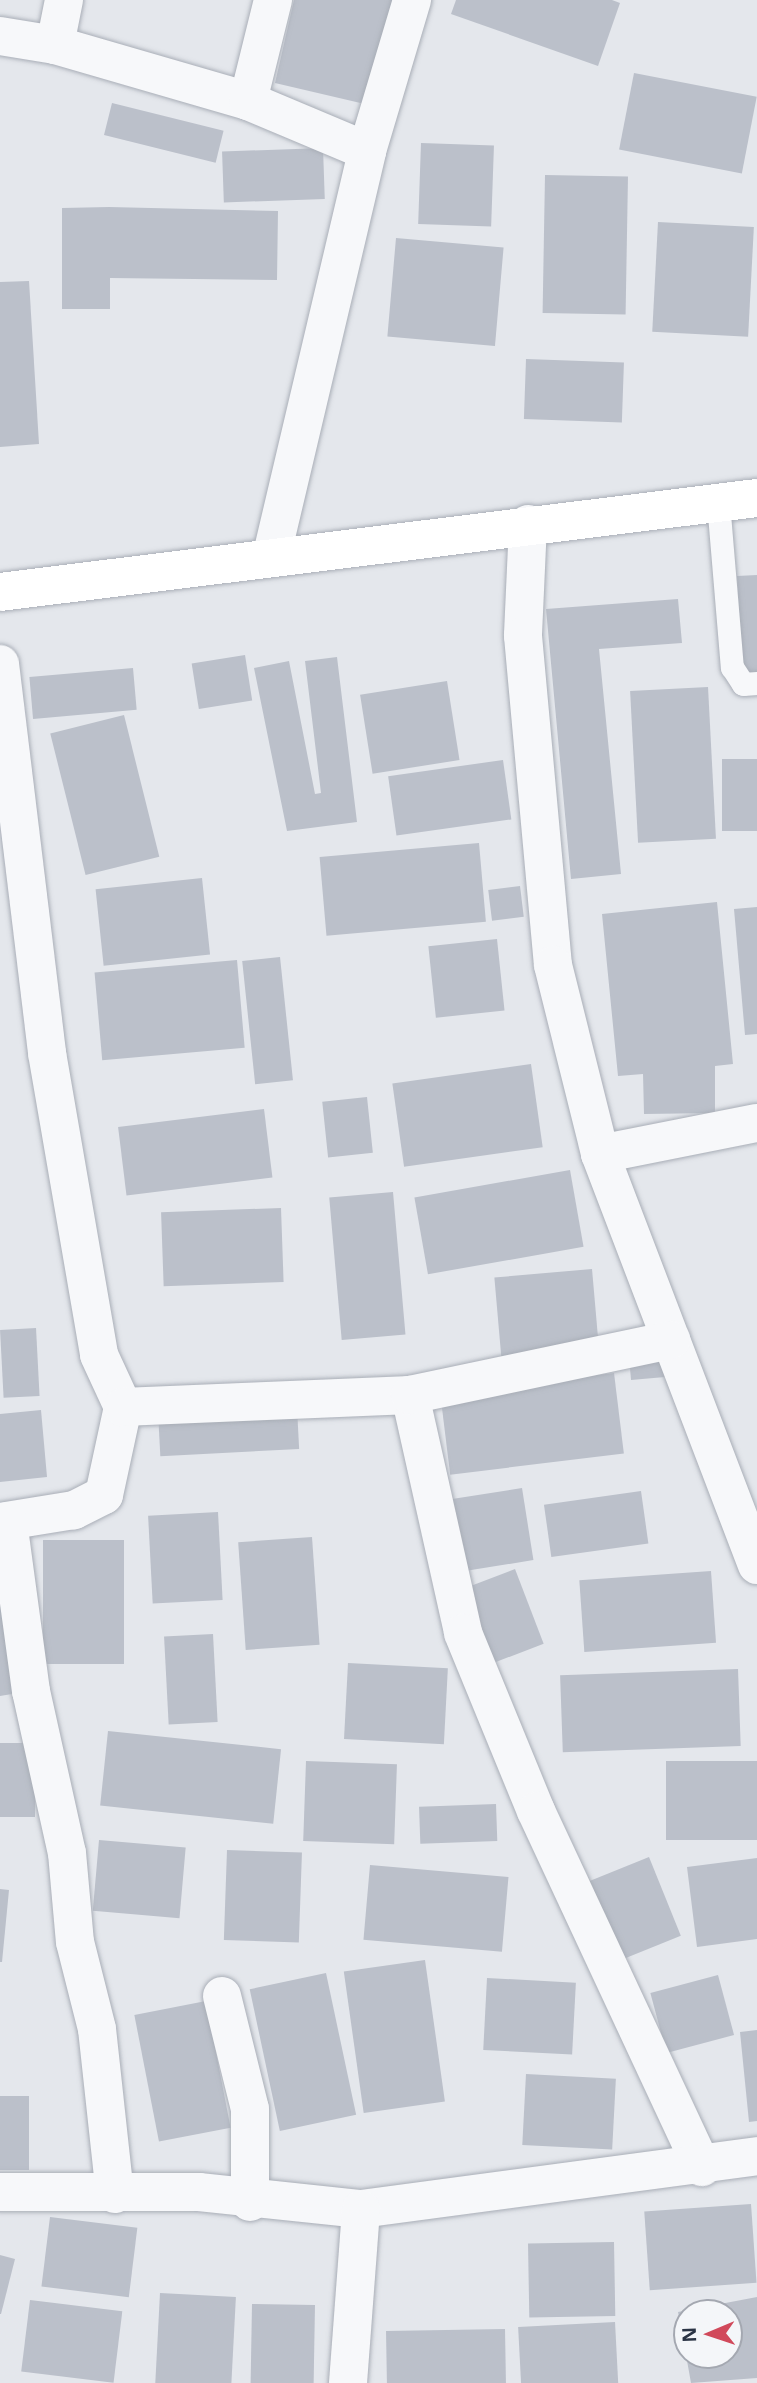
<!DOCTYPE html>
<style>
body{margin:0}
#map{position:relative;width:757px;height:2383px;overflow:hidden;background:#e4e7ec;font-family:"Noto Sans",sans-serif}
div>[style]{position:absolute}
.building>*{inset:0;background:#bbc0ca;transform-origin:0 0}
.roads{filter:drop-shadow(0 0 2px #a9aeb7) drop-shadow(0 0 2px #a9aeb7)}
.service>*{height:23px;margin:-11.5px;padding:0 11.5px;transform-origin:11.5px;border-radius:11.5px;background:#f7f8fa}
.minor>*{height:38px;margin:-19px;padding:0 19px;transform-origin:19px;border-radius:19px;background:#f7f8fa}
.secondary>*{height:38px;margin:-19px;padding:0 19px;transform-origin:19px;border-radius:19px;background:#fff}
span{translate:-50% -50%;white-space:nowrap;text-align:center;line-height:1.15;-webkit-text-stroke:5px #f4f6f9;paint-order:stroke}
.north{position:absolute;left:673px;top:2299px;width:70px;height:70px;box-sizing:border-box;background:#f4f6f9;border:2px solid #a4a8b1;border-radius:50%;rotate:268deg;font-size:19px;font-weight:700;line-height:28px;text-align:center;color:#2b3445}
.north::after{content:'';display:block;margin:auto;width:24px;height:32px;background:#d1495b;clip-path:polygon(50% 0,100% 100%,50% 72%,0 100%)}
</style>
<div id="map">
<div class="building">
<i style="clip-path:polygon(294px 0,394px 0,369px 105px,275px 83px)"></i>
<i style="clip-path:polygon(456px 0,612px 0,620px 3px,598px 66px,451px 14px)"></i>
<i style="left:634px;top:73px;width:125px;height:78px;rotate:11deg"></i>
<i style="left:112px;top:103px;width:115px;height:33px;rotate:14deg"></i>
<i style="left:421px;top:143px;width:73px;height:81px;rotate:2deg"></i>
<i style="left:323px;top:148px;width:51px;height:101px;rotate:88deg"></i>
<i style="left:545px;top:175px;width:83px;height:138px;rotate:1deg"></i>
<i style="clip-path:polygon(109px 207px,278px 211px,277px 280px,110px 278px,110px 309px,62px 309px,62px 208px)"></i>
<i style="left:658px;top:222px;width:96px;height:110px;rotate:3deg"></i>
<i style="left:396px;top:238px;width:108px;height:99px;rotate:5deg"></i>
<i style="clip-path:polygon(29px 281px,39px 444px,0 447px,0 282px)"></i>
<i style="left:526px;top:359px;width:98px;height:60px;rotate:2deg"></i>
<i style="clip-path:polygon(757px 575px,757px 679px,743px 680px,737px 576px)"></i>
<i style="clip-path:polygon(678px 599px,682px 643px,599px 649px,621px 874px,571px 879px,546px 609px)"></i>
<i style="left:245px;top:655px;width:46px;height:54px;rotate:81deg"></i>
<i style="clip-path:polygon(337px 657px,357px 822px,287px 831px,254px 668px,289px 661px,315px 794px,321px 793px,305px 661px)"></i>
<i style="left:133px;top:668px;width:42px;height:104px;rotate:85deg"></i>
<i style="left:447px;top:681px;width:80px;height:88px;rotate:81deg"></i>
<i style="left:708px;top:687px;width:152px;height:78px;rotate:87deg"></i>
<i style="left:124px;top:715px;width:146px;height:76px;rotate:76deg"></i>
<i style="left:757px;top:759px;width:72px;height:35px;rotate:90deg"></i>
<i style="left:503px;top:760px;width:60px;height:116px;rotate:82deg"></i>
<i style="left:479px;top:843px;width:79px;height:160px;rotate:85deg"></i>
<i style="left:202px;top:878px;width:77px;height:107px;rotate:84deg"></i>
<i style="left:520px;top:886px;width:31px;height:32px;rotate:83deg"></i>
<i style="clip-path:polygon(717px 902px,733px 1064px,715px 1066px,715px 1113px,644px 1114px,643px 1074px,618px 1076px,602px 914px)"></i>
<i style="clip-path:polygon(757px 907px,757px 1034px,745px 1035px,734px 909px)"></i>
<i style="left:497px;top:939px;width:72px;height:69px;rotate:84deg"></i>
<i style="left:280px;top:957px;width:124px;height:38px;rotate:84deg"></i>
<i style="left:237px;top:960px;width:88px;height:143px;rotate:85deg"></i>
<i style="left:531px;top:1064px;width:84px;height:140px;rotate:82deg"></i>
<i style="left:367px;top:1097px;width:56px;height:45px;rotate:84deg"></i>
<i style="left:264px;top:1109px;width:69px;height:147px;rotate:83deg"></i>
<i style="left:570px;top:1170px;width:78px;height:158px;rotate:80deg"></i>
<i style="left:393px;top:1192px;width:143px;height:64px;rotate:85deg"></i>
<i style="left:281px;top:1208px;width:74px;height:120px;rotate:88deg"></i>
<i style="left:592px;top:1269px;width:79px;height:98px;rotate:85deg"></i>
<i style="left:36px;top:1328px;width:68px;height:36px;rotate:87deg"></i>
<i style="left:663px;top:1355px;width:22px;height:34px;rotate:85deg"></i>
<i style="left:614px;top:1373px;width:81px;height:175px;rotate:83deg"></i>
<i style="left:297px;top:1408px;width:41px;height:139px;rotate:87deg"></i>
<i style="clip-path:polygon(41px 1410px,47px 1477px,0 1482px,0 1414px)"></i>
<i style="left:522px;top:1488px;width:73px;height:74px;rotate:81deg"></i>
<i style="left:641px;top:1491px;width:53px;height:98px;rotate:82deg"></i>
<i style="left:218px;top:1512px;width:88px;height:70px;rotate:87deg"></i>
<i style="left:312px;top:1537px;width:108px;height:74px;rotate:86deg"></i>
<i style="left:124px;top:1540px;width:124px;height:81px;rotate:90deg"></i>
<i style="left:515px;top:1569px;width:80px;height:56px;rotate:69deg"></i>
<i style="left:711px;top:1571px;width:72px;height:132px;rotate:86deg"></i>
<i style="clip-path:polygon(0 1587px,18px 1693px,0 1696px)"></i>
<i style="left:213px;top:1634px;width:88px;height:49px;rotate:87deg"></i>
<i style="left:348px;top:1663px;width:100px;height:76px;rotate:3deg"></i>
<i style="left:738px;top:1669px;width:77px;height:178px;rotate:88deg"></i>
<i style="left:108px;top:1731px;width:174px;height:75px;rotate:6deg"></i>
<i style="left:0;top:1743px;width:35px;height:74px"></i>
<i style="left:306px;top:1761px;width:91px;height:80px;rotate:2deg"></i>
<i style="left:757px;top:1761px;width:79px;height:91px;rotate:90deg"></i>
<i style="left:496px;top:1804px;width:37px;height:77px;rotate:88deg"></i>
<i style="left:99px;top:1840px;width:87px;height:71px;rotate:5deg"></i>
<i style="left:227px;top:1850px;width:75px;height:90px;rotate:2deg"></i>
<i style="left:649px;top:1857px;width:85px;height:68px;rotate:68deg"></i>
<i style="clip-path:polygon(757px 1858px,757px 1939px,697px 1947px,687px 1867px)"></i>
<i style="left:370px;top:1865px;width:139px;height:75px;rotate:5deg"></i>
<i style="clip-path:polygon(0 1889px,9px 1890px,2px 1962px,0 1962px)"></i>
<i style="left:425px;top:1960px;width:143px;height:82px;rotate:82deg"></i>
<i style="left:326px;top:1973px;width:145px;height:78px;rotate:78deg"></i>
<i style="left:718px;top:1975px;width:62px;height:70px;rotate:75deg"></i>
<i style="left:487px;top:1978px;width:89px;height:72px;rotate:3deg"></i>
<i style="left:206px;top:2001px;width:129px;height:73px;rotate:79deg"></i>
<i style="clip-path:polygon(757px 2030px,757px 2121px,749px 2122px,740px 2032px)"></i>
<i style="left:526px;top:2074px;width:90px;height:71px;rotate:3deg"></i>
<i style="left:0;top:2096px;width:29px;height:74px"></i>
<i style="left:751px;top:2204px;width:79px;height:107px;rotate:86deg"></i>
<i style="left:50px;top:2217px;width:88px;height:70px;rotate:7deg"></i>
<i style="left:614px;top:2242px;width:74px;height:86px;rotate:89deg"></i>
<i style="clip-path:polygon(0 2255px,15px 2259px,1px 2314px,0 2314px)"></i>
<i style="left:160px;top:2293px;width:76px;height:90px;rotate:3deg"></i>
<i style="clip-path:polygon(757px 2297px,757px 2378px,691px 2383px,686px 2355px,729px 2355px,729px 2313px,687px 2313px,686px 2355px,678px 2312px)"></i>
<i style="left:30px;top:2300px;width:93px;height:72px;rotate:7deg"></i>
<i style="left:252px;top:2304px;width:63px;height:79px;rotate:1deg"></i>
<i style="left:615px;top:2322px;width:61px;height:97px;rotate:87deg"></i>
<i style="left:505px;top:2329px;width:54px;height:119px;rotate:89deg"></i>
</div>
<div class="roads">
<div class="service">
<i style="left:718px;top:502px;width:166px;rotate:85.2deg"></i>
<i style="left:732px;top:667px;width:20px;rotate:57deg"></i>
<i style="left:743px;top:684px;width:14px;rotate:-4deg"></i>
</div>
<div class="minor">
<i style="left:0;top:36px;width:56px;rotate:9.3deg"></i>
<i style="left:55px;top:45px;width:201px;rotate:16.2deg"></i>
<i style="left:248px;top:101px;width:129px;rotate:22.8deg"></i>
<i style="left:55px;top:45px;width:46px;rotate:-78.7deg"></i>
<i style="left:248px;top:101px;width:104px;rotate:-76.1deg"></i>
<i style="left:528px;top:524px;width:112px;rotate:92.6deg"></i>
<i style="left:523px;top:636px;width:330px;rotate:84.8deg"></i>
<i style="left:553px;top:965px;width:195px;rotate:76deg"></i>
<i style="left:600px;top:1154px;width:440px;rotate:69.1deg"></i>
<i style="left:272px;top:554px;width:414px;rotate:-76.7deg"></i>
<i style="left:367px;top:151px;width:158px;rotate:-73.4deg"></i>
<i style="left:0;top:664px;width:392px;rotate:83.1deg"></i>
<i style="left:47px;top:1053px;width:306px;rotate:80.2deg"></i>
<i style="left:99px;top:1355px;width:57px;rotate:65.2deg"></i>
<i style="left:123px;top:1407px;width:90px;rotate:102.2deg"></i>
<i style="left:104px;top:1495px;width:34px;rotate:153deg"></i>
<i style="left:74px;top:1510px;width:75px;rotate:170.8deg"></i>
<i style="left:600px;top:1154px;width:160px;rotate:-11.2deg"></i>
<i style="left:410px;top:1395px;width:244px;rotate:77.4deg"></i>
<i style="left:463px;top:1633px;width:192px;rotate:67.7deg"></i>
<i style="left:536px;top:1811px;width:393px;rotate:65deg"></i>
<i style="left:123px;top:1407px;width:287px;rotate:-2.4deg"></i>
<i style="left:410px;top:1395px;width:267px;rotate:-11.9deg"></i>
<i style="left:8px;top:1521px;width:172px;rotate:82.3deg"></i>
<i style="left:31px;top:1691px;width:166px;rotate:77.5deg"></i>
<i style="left:67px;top:1853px;width:89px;rotate:84.9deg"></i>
<i style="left:75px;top:1942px;width:90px;rotate:75.8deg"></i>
<i style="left:97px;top:2029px;width:166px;rotate:83.8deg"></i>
<i style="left:222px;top:1996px;width:116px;rotate:76.1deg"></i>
<i style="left:250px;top:2109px;width:93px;rotate:90deg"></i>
<i style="left:0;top:2192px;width:199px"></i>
<i style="left:199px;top:2192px;width:163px;rotate:6deg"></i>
<i style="left:361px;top:2209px;width:400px;rotate:-7.6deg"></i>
<i style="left:348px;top:2383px;width:174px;rotate:-85.7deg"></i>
</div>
<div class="secondary">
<i style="left:0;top:592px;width:763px;rotate:-7.08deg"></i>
</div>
</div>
<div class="north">N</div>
</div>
